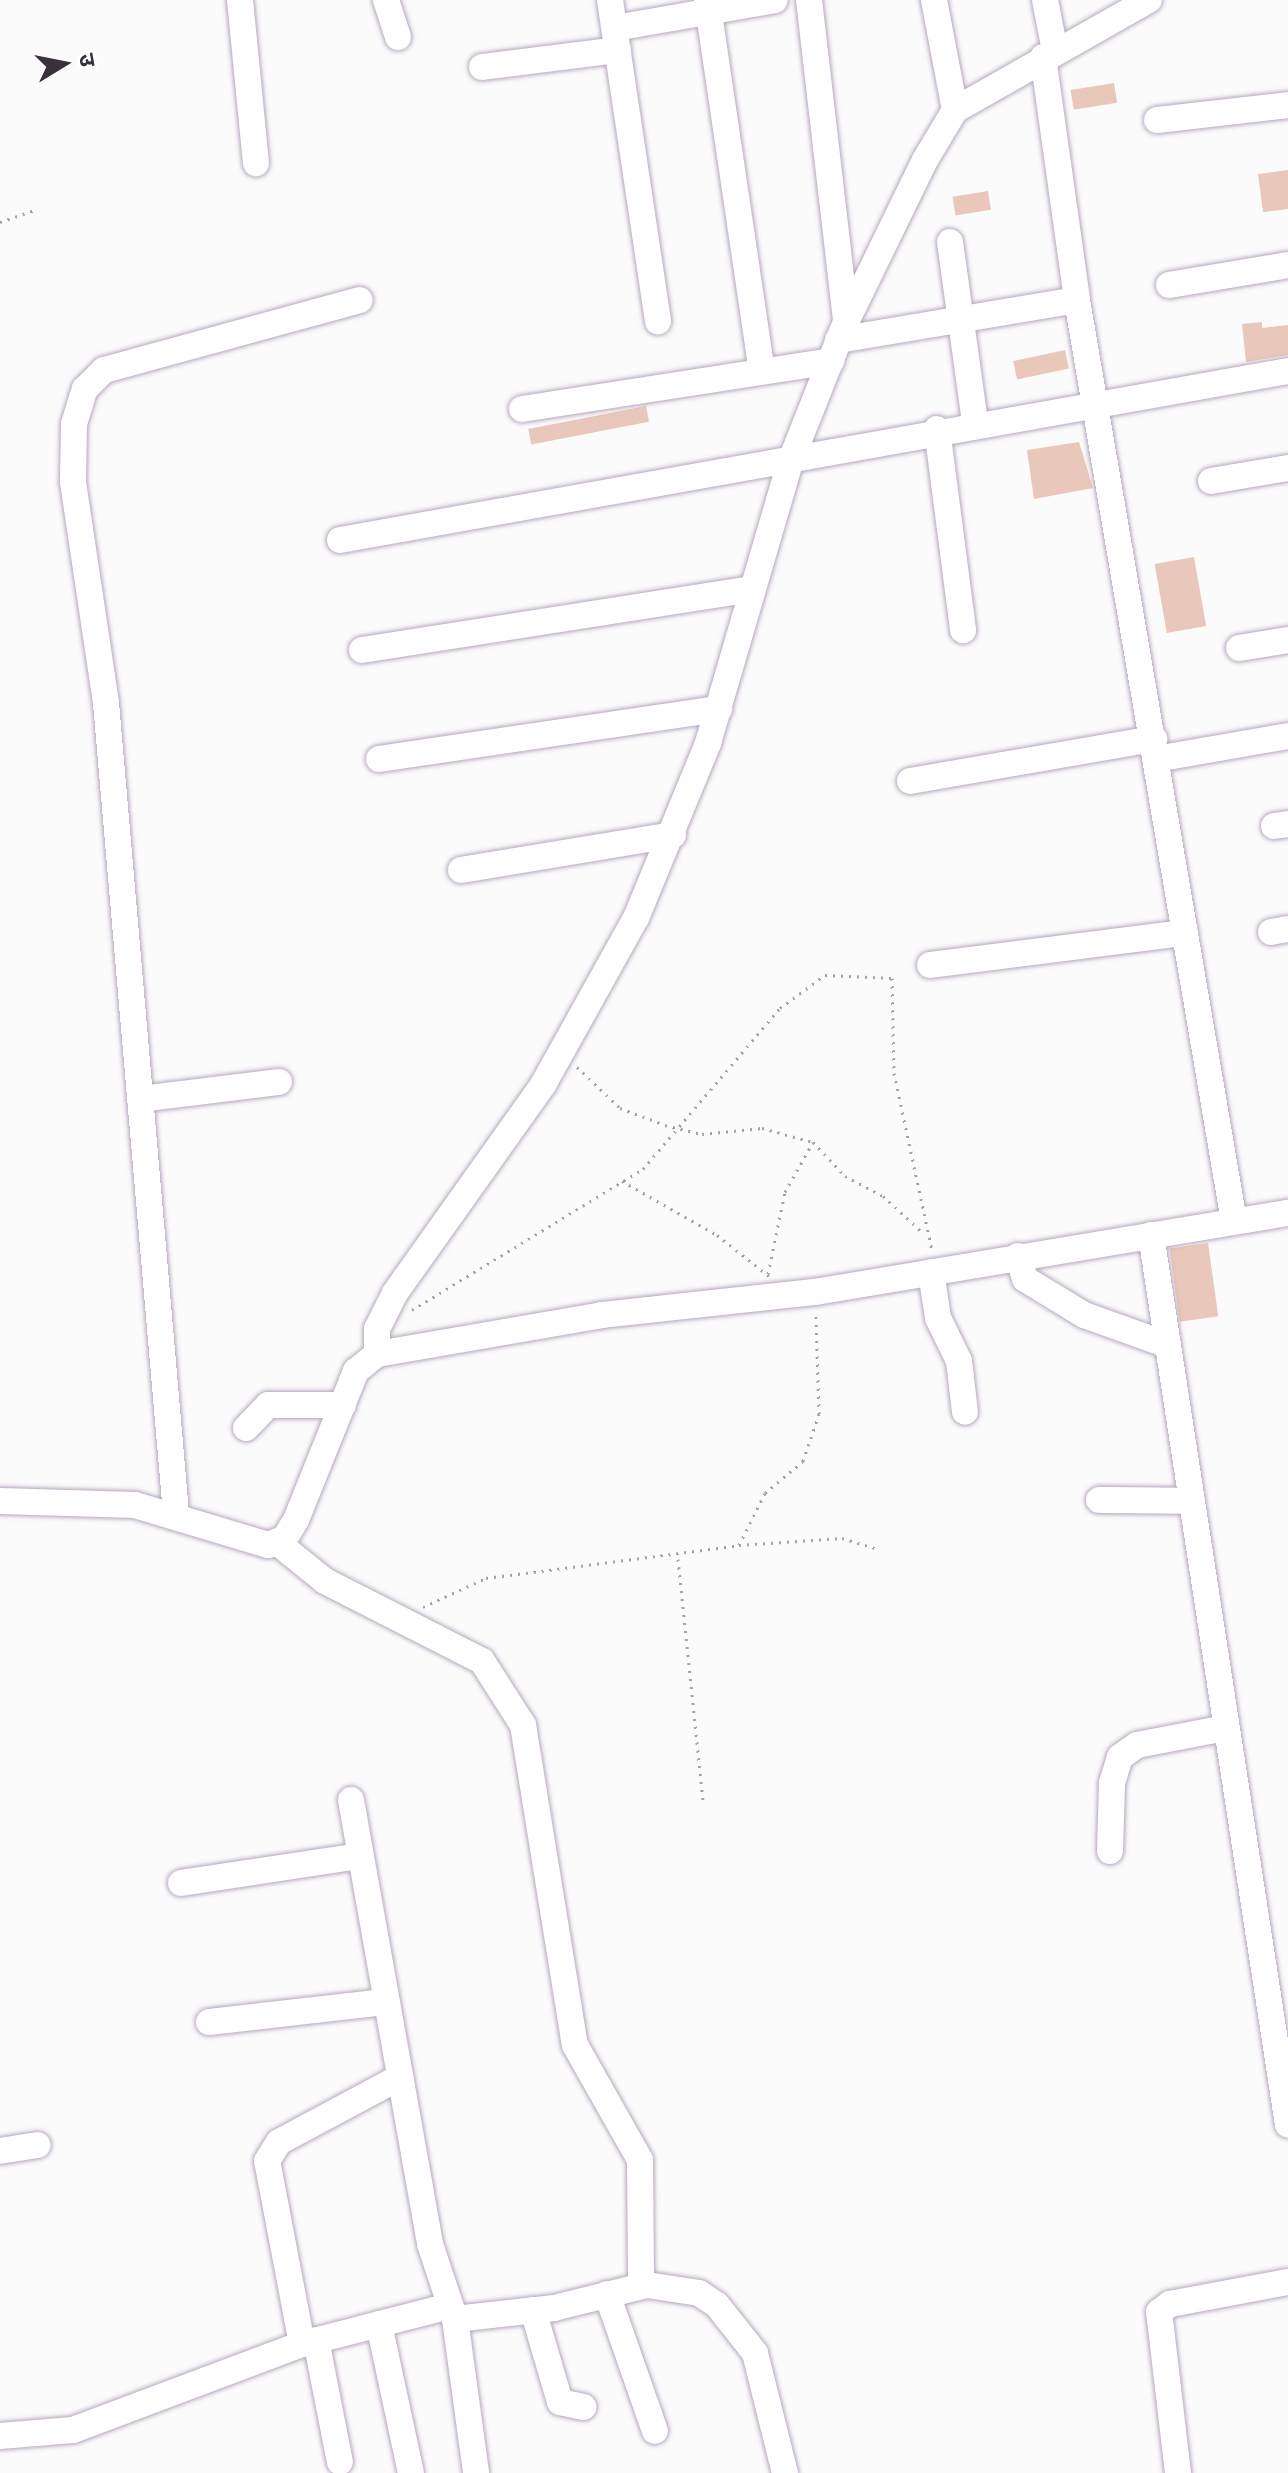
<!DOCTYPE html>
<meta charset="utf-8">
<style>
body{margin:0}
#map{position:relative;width:1288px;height:2473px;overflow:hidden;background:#fbfbfb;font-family:"IBM Plex Sans","Noto Sans Devanagari",sans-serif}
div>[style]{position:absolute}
.building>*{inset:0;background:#e9c8bb;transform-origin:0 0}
.path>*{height:3px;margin-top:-1.5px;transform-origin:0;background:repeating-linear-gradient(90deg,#a5a2a6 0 2px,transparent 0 8px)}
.roads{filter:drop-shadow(0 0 2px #b8a6bf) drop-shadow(0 0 2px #b8a6bf)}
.minor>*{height:26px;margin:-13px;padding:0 13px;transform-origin:13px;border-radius:13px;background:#fff}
span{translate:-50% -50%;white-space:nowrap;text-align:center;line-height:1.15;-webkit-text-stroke:6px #fff;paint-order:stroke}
.north{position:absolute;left:24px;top:24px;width:80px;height:80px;-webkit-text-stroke:6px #fff;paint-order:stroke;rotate:80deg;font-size:22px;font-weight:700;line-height:32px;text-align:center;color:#38303a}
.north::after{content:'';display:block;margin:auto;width:28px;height:36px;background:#38303a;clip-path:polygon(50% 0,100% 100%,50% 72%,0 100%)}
</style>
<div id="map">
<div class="building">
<i style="left:1114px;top:83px;width:20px;height:44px;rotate:81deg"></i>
<i style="clip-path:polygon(1288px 170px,1288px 209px,1263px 212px,1258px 174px)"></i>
<i style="left:988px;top:191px;width:19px;height:36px;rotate:81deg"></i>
<i style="clip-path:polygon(1262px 322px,1262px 328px,1288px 325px,1288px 355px,1246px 362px,1242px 324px)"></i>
<i style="left:1065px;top:350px;width:19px;height:53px;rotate:78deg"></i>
<i style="left:646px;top:406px;width:16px;height:120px;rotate:79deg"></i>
<i style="clip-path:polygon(1079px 442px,1093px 488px,1034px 499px,1027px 450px)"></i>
<i style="left:1194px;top:557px;width:70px;height:40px;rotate:80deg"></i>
<i style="left:1208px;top:1243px;width:74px;height:39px;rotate:82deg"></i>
</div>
<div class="path">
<i style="left:0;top:222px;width:36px;rotate:-19deg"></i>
<i style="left:577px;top:1067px;width:59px;rotate:43.6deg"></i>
<i style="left:620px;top:1108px;width:48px;rotate:20.7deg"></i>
<i style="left:665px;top:1125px;width:38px;rotate:14deg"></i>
<i style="left:702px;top:1134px;width:60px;rotate:-5.7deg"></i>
<i style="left:762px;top:1128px;width:53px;rotate:15.4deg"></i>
<i style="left:813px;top:1142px;width:47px;rotate:46.7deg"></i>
<i style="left:845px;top:1176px;width:43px;rotate:27.8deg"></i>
<i style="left:883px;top:1196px;width:54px;rotate:42.8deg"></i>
<i style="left:622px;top:1181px;width:109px;rotate:29.6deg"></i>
<i style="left:717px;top:1235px;width:66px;rotate:38.3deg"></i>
<i style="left:768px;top:1274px;width:84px;rotate:-78.3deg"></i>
<i style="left:785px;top:1192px;width:57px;rotate:-60.8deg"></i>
<i style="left:412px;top:1310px;width:271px;rotate:-31.4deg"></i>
<i style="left:643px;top:1169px;width:211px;rotate:-49.6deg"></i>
<i style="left:780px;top:1008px;width:56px;rotate:-36.3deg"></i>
<i style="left:825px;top:975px;width:67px;rotate:2.6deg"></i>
<i style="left:892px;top:978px;width:95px;rotate:88.8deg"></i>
<i style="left:894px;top:1073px;width:181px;rotate:77.9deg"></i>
<i style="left:739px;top:1545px;width:58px;rotate:-63.4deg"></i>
<i style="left:765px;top:1493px;width:50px;rotate:-40.1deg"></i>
<i style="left:803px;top:1461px;width:50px;rotate:-71.2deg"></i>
<i style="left:819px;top:1414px;width:98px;rotate:-91.8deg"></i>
<i style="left:678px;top:1559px;width:243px;rotate:84.1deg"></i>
<i style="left:423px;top:1607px;width:69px;rotate:-24.7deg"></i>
<i style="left:486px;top:1578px;width:255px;rotate:-7.4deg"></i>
<i style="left:739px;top:1545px;width:103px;rotate:-3.9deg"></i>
<i style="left:842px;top:1538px;width:37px;rotate:17deg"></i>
</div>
<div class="roads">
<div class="minor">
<i style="left:240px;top:0;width:164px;rotate:84.4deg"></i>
<i style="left:386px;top:0;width:39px;rotate:72deg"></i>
<i style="left:610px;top:0;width:325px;rotate:81.5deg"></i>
<i style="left:707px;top:0;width:375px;rotate:81.6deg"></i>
<i style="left:809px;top:0;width:324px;rotate:83.4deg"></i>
<i style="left:934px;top:0;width:112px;rotate:79.2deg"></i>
<i style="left:1045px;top:0;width:52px;rotate:78.9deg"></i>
<i style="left:615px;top:28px;width:162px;rotate:-9.9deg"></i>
<i style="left:1043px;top:57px;width:245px;rotate:82deg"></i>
<i style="left:1077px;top:300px;width:934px;rotate:80.33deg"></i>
<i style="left:482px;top:67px;width:137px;rotate:-7.1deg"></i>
<i style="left:1157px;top:120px;width:132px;rotate:-6.5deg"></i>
<i style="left:950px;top:242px;width:183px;rotate:82.1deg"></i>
<i style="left:1169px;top:285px;width:121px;rotate:-9.5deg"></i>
<i style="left:838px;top:340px;width:242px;rotate:-9.5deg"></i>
<i style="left:522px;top:409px;width:313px;rotate:-8.8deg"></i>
<i style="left:937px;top:429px;width:203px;rotate:82.6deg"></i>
<i style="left:1211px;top:481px;width:78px;rotate:-9.6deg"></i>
<i style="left:340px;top:540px;width:963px;rotate:-10.11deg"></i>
<i style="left:1239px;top:648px;width:50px;rotate:-9.3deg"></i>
<i style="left:362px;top:650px;width:394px;rotate:-8.9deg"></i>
<i style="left:379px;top:759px;width:344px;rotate:-8.4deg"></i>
<i style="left:1156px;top:759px;width:134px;rotate:-9.9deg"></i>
<i style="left:910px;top:781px;width:248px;rotate:-9.8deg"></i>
<i style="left:1274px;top:826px;width:14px;rotate:-8deg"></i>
<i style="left:461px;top:870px;width:215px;rotate:-9.4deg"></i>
<i style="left:1271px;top:932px;width:17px;rotate:-10deg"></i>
<i style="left:930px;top:965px;width:257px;rotate:-7.2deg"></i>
<i style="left:140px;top:1099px;width:140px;rotate:-7deg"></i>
<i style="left:1151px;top:1235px;width:900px;rotate:81.25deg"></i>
<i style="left:1018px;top:1256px;width:24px;rotate:73deg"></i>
<i style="left:1025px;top:1279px;width:69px;rotate:31.4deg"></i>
<i style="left:1084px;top:1315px;width:89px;rotate:19.7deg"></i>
<i style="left:931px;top:1272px;width:47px;rotate:81.3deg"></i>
<i style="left:938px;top:1318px;width:48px;rotate:64deg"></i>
<i style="left:959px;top:1361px;width:51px;rotate:83.3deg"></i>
<i style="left:377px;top:1354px;width:25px;rotate:-90deg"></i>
<i style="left:377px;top:1329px;width:40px;rotate:-63.4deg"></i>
<i style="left:395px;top:1293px;width:257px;rotate:-54.6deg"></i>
<i style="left:544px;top:1083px;width:189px;rotate:-60.9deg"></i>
<i style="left:636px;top:918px;width:189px;rotate:-67.6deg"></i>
<i style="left:708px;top:743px;width:295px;rotate:-73.7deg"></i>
<i style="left:791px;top:460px;width:149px;rotate:-68.3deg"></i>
<i style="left:846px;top:322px;width:180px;rotate:-64deg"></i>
<i style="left:925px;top:160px;width:58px;rotate:-59deg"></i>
<i style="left:955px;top:110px;width:223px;rotate:-29.6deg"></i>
<i style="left:246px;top:1428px;width:32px;rotate:-46deg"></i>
<i style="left:268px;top:1405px;width:75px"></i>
<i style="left:1099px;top:1500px;width:92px;rotate:0.6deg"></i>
<i style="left:0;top:1501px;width:135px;rotate:1.7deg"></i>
<i style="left:135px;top:1505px;width:139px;rotate:16.7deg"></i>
<i style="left:268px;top:1545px;width:18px;rotate:-22deg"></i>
<i style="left:285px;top:1538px;width:21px;rotate:-59deg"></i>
<i style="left:296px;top:1520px;width:161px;rotate:-68.1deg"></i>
<i style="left:356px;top:1371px;width:27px;rotate:-39deg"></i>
<i style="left:377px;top:1354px;width:228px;rotate:-9.8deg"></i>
<i style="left:602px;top:1315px;width:214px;rotate:-6.2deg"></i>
<i style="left:815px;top:1292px;width:480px;rotate:-9.5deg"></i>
<i style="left:176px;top:1513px;width:813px;rotate:-94.94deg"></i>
<i style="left:106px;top:703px;width:224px;rotate:-98.5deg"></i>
<i style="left:73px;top:481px;width:57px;rotate:-89deg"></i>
<i style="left:74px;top:424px;width:37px;rotate:-73deg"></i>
<i style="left:85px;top:389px;width:27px;rotate:-45deg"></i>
<i style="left:104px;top:370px;width:265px;rotate:-15.3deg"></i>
<i style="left:278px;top:1543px;width:60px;rotate:39deg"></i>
<i style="left:325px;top:1581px;width:176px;rotate:27deg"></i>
<i style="left:482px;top:1661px;width:76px;rotate:57.4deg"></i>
<i style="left:523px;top:1725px;width:324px;rotate:80.8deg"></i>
<i style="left:575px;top:2045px;width:132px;rotate:60.5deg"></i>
<i style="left:640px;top:2160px;width:126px;rotate:89.5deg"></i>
<i style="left:351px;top:1800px;width:451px;rotate:79.9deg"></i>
<i style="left:430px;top:2244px;width:79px;rotate:71.6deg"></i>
<i style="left:455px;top:2319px;width:155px;rotate:82.2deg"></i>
<i style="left:1110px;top:1851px;width:68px;rotate:-88.3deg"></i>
<i style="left:1112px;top:1783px;width:27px;rotate:-73deg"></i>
<i style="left:1120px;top:1757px;width:21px;rotate:-35deg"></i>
<i style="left:1137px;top:1745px;width:90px;rotate:-10.9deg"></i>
<i style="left:181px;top:1883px;width:181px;rotate:-8.6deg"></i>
<i style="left:209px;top:2022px;width:177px;rotate:-6.5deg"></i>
<i style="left:0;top:2151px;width:38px;rotate:-9deg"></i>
<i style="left:607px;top:2294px;width:145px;rotate:70.7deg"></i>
<i style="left:533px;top:2310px;width:96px;rotate:73.6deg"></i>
<i style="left:560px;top:2402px;width:24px;rotate:12deg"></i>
<i style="left:455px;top:2319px;width:100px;rotate:-6.3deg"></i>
<i style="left:554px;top:2308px;width:96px;rotate:-13.9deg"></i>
<i style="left:647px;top:2285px;width:53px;rotate:8.7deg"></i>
<i style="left:699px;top:2293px;width:22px;rotate:34deg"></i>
<i style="left:717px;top:2305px;width:61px;rotate:51.6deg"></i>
<i style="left:755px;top:2353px;width:124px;rotate:76deg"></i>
<i style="left:379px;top:2324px;width:152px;rotate:77.9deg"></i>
<i style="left:316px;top:2340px;width:124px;rotate:78.9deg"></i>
<i style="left:302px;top:2344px;width:186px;rotate:-100.8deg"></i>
<i style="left:267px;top:2161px;width:22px;rotate:-58deg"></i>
<i style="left:279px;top:2142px;width:137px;rotate:-28.2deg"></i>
<i style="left:0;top:2436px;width:73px;rotate:-4.7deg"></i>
<i style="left:73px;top:2430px;width:245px;rotate:-20.6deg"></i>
<i style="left:302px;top:2344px;width:149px;rotate:-14.4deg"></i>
<i style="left:1178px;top:2473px;width:162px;rotate:-96.7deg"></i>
<i style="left:1159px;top:2312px;width:14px;rotate:-36deg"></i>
<i style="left:1170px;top:2304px;width:120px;rotate:-10.6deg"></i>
</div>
</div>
<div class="north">उ</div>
</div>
